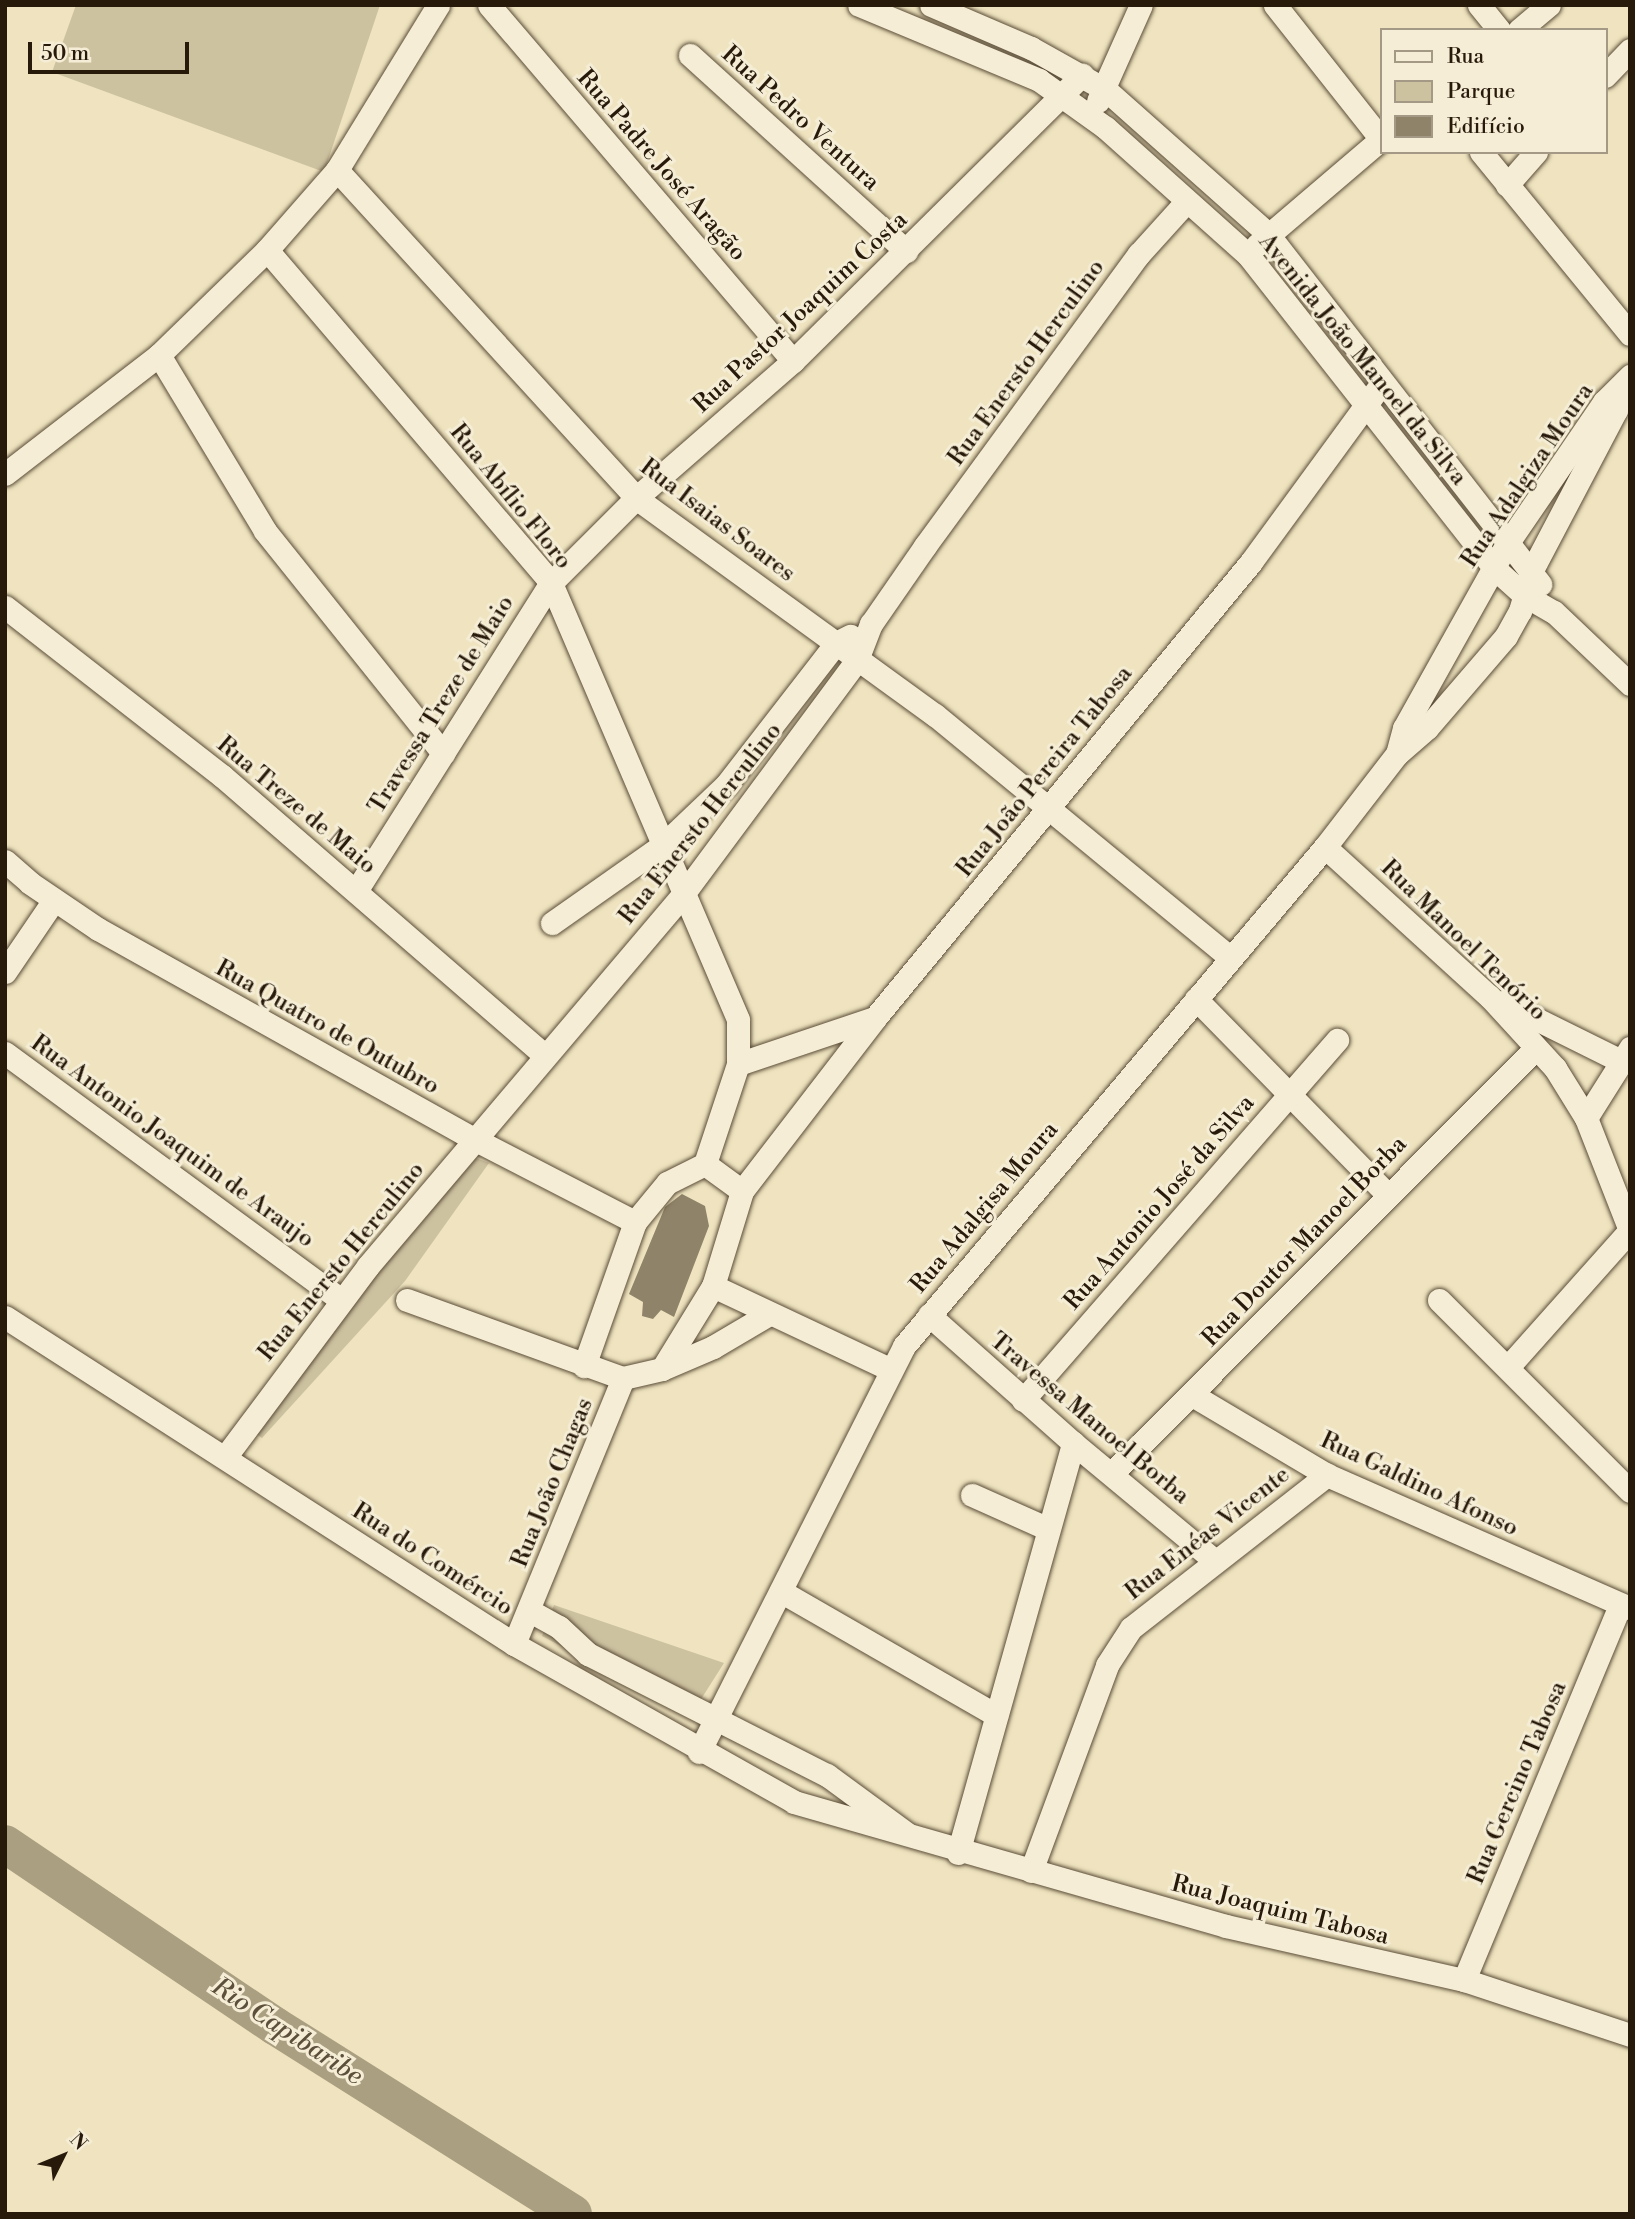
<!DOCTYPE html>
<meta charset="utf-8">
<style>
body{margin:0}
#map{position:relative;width:1635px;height:2219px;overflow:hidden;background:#efe4bf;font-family:"Libre Bodoni",serif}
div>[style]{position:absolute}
.green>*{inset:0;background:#cdc2a0}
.river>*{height:38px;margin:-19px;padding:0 19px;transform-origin:19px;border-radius:19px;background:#ab9f82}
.building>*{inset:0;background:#8f8369}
.roads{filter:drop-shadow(0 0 2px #5a4c38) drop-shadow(0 0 2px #5a4c38)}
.minor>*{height:23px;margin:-11.5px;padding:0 11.5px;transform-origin:11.5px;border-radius:11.5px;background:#f5edd5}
span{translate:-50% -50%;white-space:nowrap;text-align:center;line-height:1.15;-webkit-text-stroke:6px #f5edd5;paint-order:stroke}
.street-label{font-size:24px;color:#281a0b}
.water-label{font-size:26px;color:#5c4f3b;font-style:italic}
.frame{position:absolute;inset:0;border:7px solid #281a0b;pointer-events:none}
.legend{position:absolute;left:1380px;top:28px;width:228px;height:126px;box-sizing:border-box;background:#f5edd5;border:2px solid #a39984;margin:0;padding:9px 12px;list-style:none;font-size:21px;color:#281a0b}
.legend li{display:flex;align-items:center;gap:14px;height:35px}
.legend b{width:35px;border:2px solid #a39984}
.north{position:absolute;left:28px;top:2121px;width:70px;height:70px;-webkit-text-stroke:5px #f5edd5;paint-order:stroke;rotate:47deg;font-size:19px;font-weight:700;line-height:28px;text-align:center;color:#281a0b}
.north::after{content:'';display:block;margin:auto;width:24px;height:32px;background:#281a0b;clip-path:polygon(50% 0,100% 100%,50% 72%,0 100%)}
.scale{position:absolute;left:28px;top:42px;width:161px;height:32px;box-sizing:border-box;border:4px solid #281a0b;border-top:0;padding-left:9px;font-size:21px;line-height:24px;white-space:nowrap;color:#281a0b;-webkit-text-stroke:5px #f5edd5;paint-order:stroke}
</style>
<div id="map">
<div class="green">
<i style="clip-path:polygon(76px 5px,380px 5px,324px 172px,52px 72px)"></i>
<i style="clip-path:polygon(453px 1149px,489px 1163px,405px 1281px,262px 1438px,242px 1424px)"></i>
<i style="clip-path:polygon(554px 1605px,724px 1663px,691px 1715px,542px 1636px)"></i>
</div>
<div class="river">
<i style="left:5px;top:1844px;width:326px;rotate:34deg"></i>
<i style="left:275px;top:2026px;width:352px;rotate:32.2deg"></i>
</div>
<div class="building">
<i style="clip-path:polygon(682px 1194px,705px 1206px,709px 1226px,674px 1317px,661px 1310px,653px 1319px,642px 1316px,643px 1302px,629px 1294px,665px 1207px)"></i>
</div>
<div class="roads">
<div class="minor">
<i style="left:489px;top:5px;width:468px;rotate:49.5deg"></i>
<i style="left:859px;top:5px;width:195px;rotate:22.6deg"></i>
<i style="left:1039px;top:80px;width:82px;rotate:35.6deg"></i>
<i style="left:1106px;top:128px;width:191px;rotate:41.8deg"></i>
<i style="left:1248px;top:255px;width:398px;rotate:51.8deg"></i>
<i style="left:1494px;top:568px;width:40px;rotate:42deg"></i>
<i style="left:1524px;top:595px;width:34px;rotate:30deg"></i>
<i style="left:1554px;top:612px;width:105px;rotate:43.5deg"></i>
<i style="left:931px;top:5px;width:109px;rotate:23.3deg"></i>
<i style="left:1031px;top:48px;width:86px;rotate:29.2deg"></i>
<i style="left:1106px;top:90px;width:215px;rotate:41.6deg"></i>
<i style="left:1267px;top:233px;width:445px;rotate:52.1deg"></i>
<i style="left:1275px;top:5px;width:171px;rotate:51.7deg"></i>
<i style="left:1479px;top:5px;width:32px;rotate:51deg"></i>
<i style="left:1519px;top:30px;width:39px;rotate:-40deg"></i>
<i style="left:690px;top:55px;width:292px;rotate:42.2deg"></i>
<i style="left:1605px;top:76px;width:36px;rotate:-46deg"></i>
<i style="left:1098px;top:101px;width:105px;rotate:-65.9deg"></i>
<i style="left:1481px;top:152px;width:235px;rotate:50.7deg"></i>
<i style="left:337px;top:170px;width:444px;rotate:47.6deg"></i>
<i style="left:636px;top:498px;width:369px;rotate:36deg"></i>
<i style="left:935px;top:715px;width:382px;rotate:39.4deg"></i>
<i style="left:1507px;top:185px;width:44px;rotate:-48.7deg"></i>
<i style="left:1257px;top:245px;width:163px;rotate:-40.5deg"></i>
<i style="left:267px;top:250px;width:438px;rotate:49.5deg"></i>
<i style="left:551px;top:583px;width:475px;rotate:66.8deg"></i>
<i style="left:738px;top:1020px;width:44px;rotate:90deg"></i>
<i style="left:738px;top:1064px;width:105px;rotate:108.3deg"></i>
<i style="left:705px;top:1164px;width:42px;rotate:153.4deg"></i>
<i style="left:667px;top:1183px;width:50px;rotate:129.4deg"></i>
<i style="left:635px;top:1222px;width:153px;rotate:109.5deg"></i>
<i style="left:159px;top:355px;width:205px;rotate:58.9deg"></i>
<i style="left:265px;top:531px;width:285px;rotate:51.3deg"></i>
<i style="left:5px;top:474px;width:195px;rotate:-37.7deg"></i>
<i style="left:159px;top:355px;width:151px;rotate:-44.2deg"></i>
<i style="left:267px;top:250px;width:106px;rotate:-48.8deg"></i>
<i style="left:337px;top:170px;width:193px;rotate:-58.5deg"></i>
<i style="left:5px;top:607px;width:274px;rotate:37.9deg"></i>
<i style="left:221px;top:775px;width:429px;rotate:40.9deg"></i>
<i style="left:1397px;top:754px;width:27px;rotate:-75deg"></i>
<i style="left:1404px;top:728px;width:211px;rotate:-60.8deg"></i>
<i style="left:1507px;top:544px;width:172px;rotate:-55.7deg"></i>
<i style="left:1604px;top:402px;width:37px;rotate:-45deg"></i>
<i style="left:1325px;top:847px;width:222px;rotate:42.3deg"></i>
<i style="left:1489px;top:996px;width:98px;rotate:47.5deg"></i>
<i style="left:1555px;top:1068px;width:59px;rotate:58.2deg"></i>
<i style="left:1586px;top:1118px;width:120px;rotate:68.6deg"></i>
<i style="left:5px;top:861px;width:33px;rotate:41deg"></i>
<i style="left:30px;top:883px;width:82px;rotate:34.1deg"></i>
<i style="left:98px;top:929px;width:433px;rotate:29.2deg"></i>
<i style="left:476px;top:1140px;width:179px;rotate:27.3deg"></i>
<i style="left:356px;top:891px;width:365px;rotate:-57.7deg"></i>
<i style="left:551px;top:583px;width:120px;rotate:-45deg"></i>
<i style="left:636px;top:498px;width:208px;rotate:-41.1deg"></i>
<i style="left:793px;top:361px;width:407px;rotate:-44.7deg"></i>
<i style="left:552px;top:923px;width:136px;rotate:-35.1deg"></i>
<i style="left:663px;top:845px;width:87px;rotate:-43.6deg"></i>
<i style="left:726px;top:785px;width:180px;rotate:-52.2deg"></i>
<i style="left:836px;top:643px;width:16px;rotate:-27deg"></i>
<i style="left:5px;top:972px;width:87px;rotate:-55.8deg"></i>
<i style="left:1196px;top:999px;width:274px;rotate:45.6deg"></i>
<i style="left:1502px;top:1002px;width:133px;rotate:26.4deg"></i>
<i style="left:5px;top:1053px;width:417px;rotate:36.3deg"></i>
<i style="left:738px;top:1064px;width:145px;rotate:-18.6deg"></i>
<i style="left:1586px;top:1118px;width:83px;rotate:-57.8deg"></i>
<i style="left:742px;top:1191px;width:218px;rotate:-52.4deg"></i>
<i style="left:875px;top:1018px;width:591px;rotate:-50.49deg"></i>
<i style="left:1251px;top:562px;width:222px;rotate:-53.8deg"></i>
<i style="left:713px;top:1286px;width:195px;rotate:25.2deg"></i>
<i style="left:407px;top:1300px;width:230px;rotate:19.9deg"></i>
<i style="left:623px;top:1378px;width:40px;rotate:-13deg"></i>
<i style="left:662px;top:1369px;width:56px;rotate:-23.3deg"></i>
<i style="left:713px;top:1347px;width:65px;rotate:-30.5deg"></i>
<i style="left:1439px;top:1300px;width:270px;rotate:45deg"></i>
<i style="left:929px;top:1315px;width:193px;rotate:41.6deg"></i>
<i style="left:1073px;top:1443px;width:185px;rotate:39.7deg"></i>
<i style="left:5px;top:1317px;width:605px;rotate:32.72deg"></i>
<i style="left:514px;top:1644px;width:322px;rotate:29.4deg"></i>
<i style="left:794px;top:1802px;width:449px;rotate:16deg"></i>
<i style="left:1226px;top:1926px;width:244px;rotate:12.8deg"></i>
<i style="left:1464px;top:1980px;width:175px;rotate:18.3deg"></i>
<i style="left:1508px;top:1367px;width:183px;rotate:-48.3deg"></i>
<i style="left:662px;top:1369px;width:97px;rotate:-58.4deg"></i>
<i style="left:713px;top:1286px;width:99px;rotate:-73deg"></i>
<i style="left:742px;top:1191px;width:46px;rotate:-143.9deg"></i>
<i style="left:1194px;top:1396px;width:155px;rotate:30.7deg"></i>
<i style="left:1327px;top:1475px;width:331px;rotate:23.7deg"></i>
<i style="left:1023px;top:1400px;width:478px;rotate:-48.9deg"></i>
<i style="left:226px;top:1456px;width:237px;rotate:-53.2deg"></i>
<i style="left:368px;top:1266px;width:489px;rotate:-49.7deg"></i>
<i style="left:684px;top:893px;width:290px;rotate:-53.4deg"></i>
<i style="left:857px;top:660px;width:39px;rotate:-69deg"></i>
<i style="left:871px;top:624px;width:95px;rotate:-55.3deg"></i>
<i style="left:925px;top:546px;width:362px;rotate:-53.8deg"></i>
<i style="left:1139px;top:254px;width:70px;rotate:-47.9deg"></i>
<i style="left:1112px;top:1473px;width:600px;rotate:-45.07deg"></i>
<i style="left:972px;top:1495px;width:81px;rotate:24deg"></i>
<i style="left:782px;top:1592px;width:247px;rotate:29.9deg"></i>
<i style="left:530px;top:1611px;width:33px;rotate:29deg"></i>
<i style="left:559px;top:1627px;width:40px;rotate:43deg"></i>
<i style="left:588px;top:1654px;width:268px;rotate:26.9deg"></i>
<i style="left:827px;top:1775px;width:98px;rotate:36.3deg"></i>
<i style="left:514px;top:1644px;width:287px;rotate:-67.7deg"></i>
<i style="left:699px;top:1752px;width:455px;rotate:-63.2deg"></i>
<i style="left:904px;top:1346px;width:653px;rotate:-49.85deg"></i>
<i style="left:1325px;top:847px;width:118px;rotate:-52.3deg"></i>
<i style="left:1397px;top:754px;width:40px;rotate:-41deg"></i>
<i style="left:1427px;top:728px;width:121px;rotate:-49.3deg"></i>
<i style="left:1506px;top:636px;width:29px;rotate:-61deg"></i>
<i style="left:1520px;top:611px;width:41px;rotate:-74.2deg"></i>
<i style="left:1531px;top:572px;width:183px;rotate:-62.3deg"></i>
<i style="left:1616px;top:410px;width:20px;rotate:-79deg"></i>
<i style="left:958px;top:1853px;width:426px;rotate:-74.3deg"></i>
<i style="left:1031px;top:1871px;width:220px;rotate:-69.7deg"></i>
<i style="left:1107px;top:1665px;width:44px;rotate:-57deg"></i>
<i style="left:1131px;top:1628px;width:249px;rotate:-38deg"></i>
<i style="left:1464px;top:1980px;width:405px;rotate:-67.4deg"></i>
</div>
</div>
<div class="street-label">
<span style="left:800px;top:119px;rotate:42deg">Rua Pedro Ventura</span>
<span style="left:661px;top:166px;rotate:49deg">Rua Padre José Aragão</span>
<span style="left:801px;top:313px;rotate:-43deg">Rua Pastor Joaquim Costa</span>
<span style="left:1362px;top:360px;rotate:51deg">Avenida João Manoel da Silva</span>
<span style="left:1027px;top:363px;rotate:-54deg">Rua Enersto Herculino</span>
<span style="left:1528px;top:476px;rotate:-56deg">Rua Adalgiza Moura</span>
<span style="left:510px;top:497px;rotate:51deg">Rua Abílio Floro</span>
<span style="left:717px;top:521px;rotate:37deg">Rua Isaias Soares</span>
<span style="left:442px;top:705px;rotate:-58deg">Travessa Treze de Maio</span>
<span style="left:1045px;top:772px;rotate:-51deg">Rua João Pereira Tabosa</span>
<span style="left:296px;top:806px;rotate:40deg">Rua Treze de Maio</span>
<span style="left:701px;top:824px;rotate:-52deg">Rua Enersto Herculino</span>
<span style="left:1463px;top:941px;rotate:44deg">Rua Manoel Tenório</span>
<span style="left:327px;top:1028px;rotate:29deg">Rua Quatro de Outubro</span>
<span style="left:172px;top:1142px;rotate:36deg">Rua Antonio Joaquim de Araujo</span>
<span style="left:1160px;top:1203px;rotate:-49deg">Rua Antonio José da Silva</span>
<span style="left:985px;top:1208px;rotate:-50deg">Rua Adalgisa Moura</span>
<span style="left:1305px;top:1242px;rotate:-46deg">Rua Doutor Manoel Borba</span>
<span style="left:342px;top:1262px;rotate:-51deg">Rua Enersto Herculino</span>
<span style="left:1089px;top:1419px;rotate:40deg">Travessa Manoel Borba</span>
<span style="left:553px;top:1483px;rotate:-68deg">Rua João Chagas</span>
<span style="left:1419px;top:1485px;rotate:25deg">Rua Galdino Afonso</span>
<span style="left:1208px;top:1534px;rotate:-38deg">Rua Enéas Vicente</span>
<span style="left:432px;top:1560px;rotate:33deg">Rua do Comércio</span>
<span style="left:1518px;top:1783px;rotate:-67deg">Rua Gercino Tabosa</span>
<span style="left:1280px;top:1911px;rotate:14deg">Rua Joaquim Tabosa</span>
</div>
<div class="water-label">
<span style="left:287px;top:2032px;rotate:33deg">Rio Capibaribe</span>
</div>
<div class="frame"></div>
<ul class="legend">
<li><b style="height:9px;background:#f5edd5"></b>Rua</li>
<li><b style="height:19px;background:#cdc2a0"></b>Parque</li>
<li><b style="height:19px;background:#8f8369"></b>Edifício</li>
</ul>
<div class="north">N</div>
<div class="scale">50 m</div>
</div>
